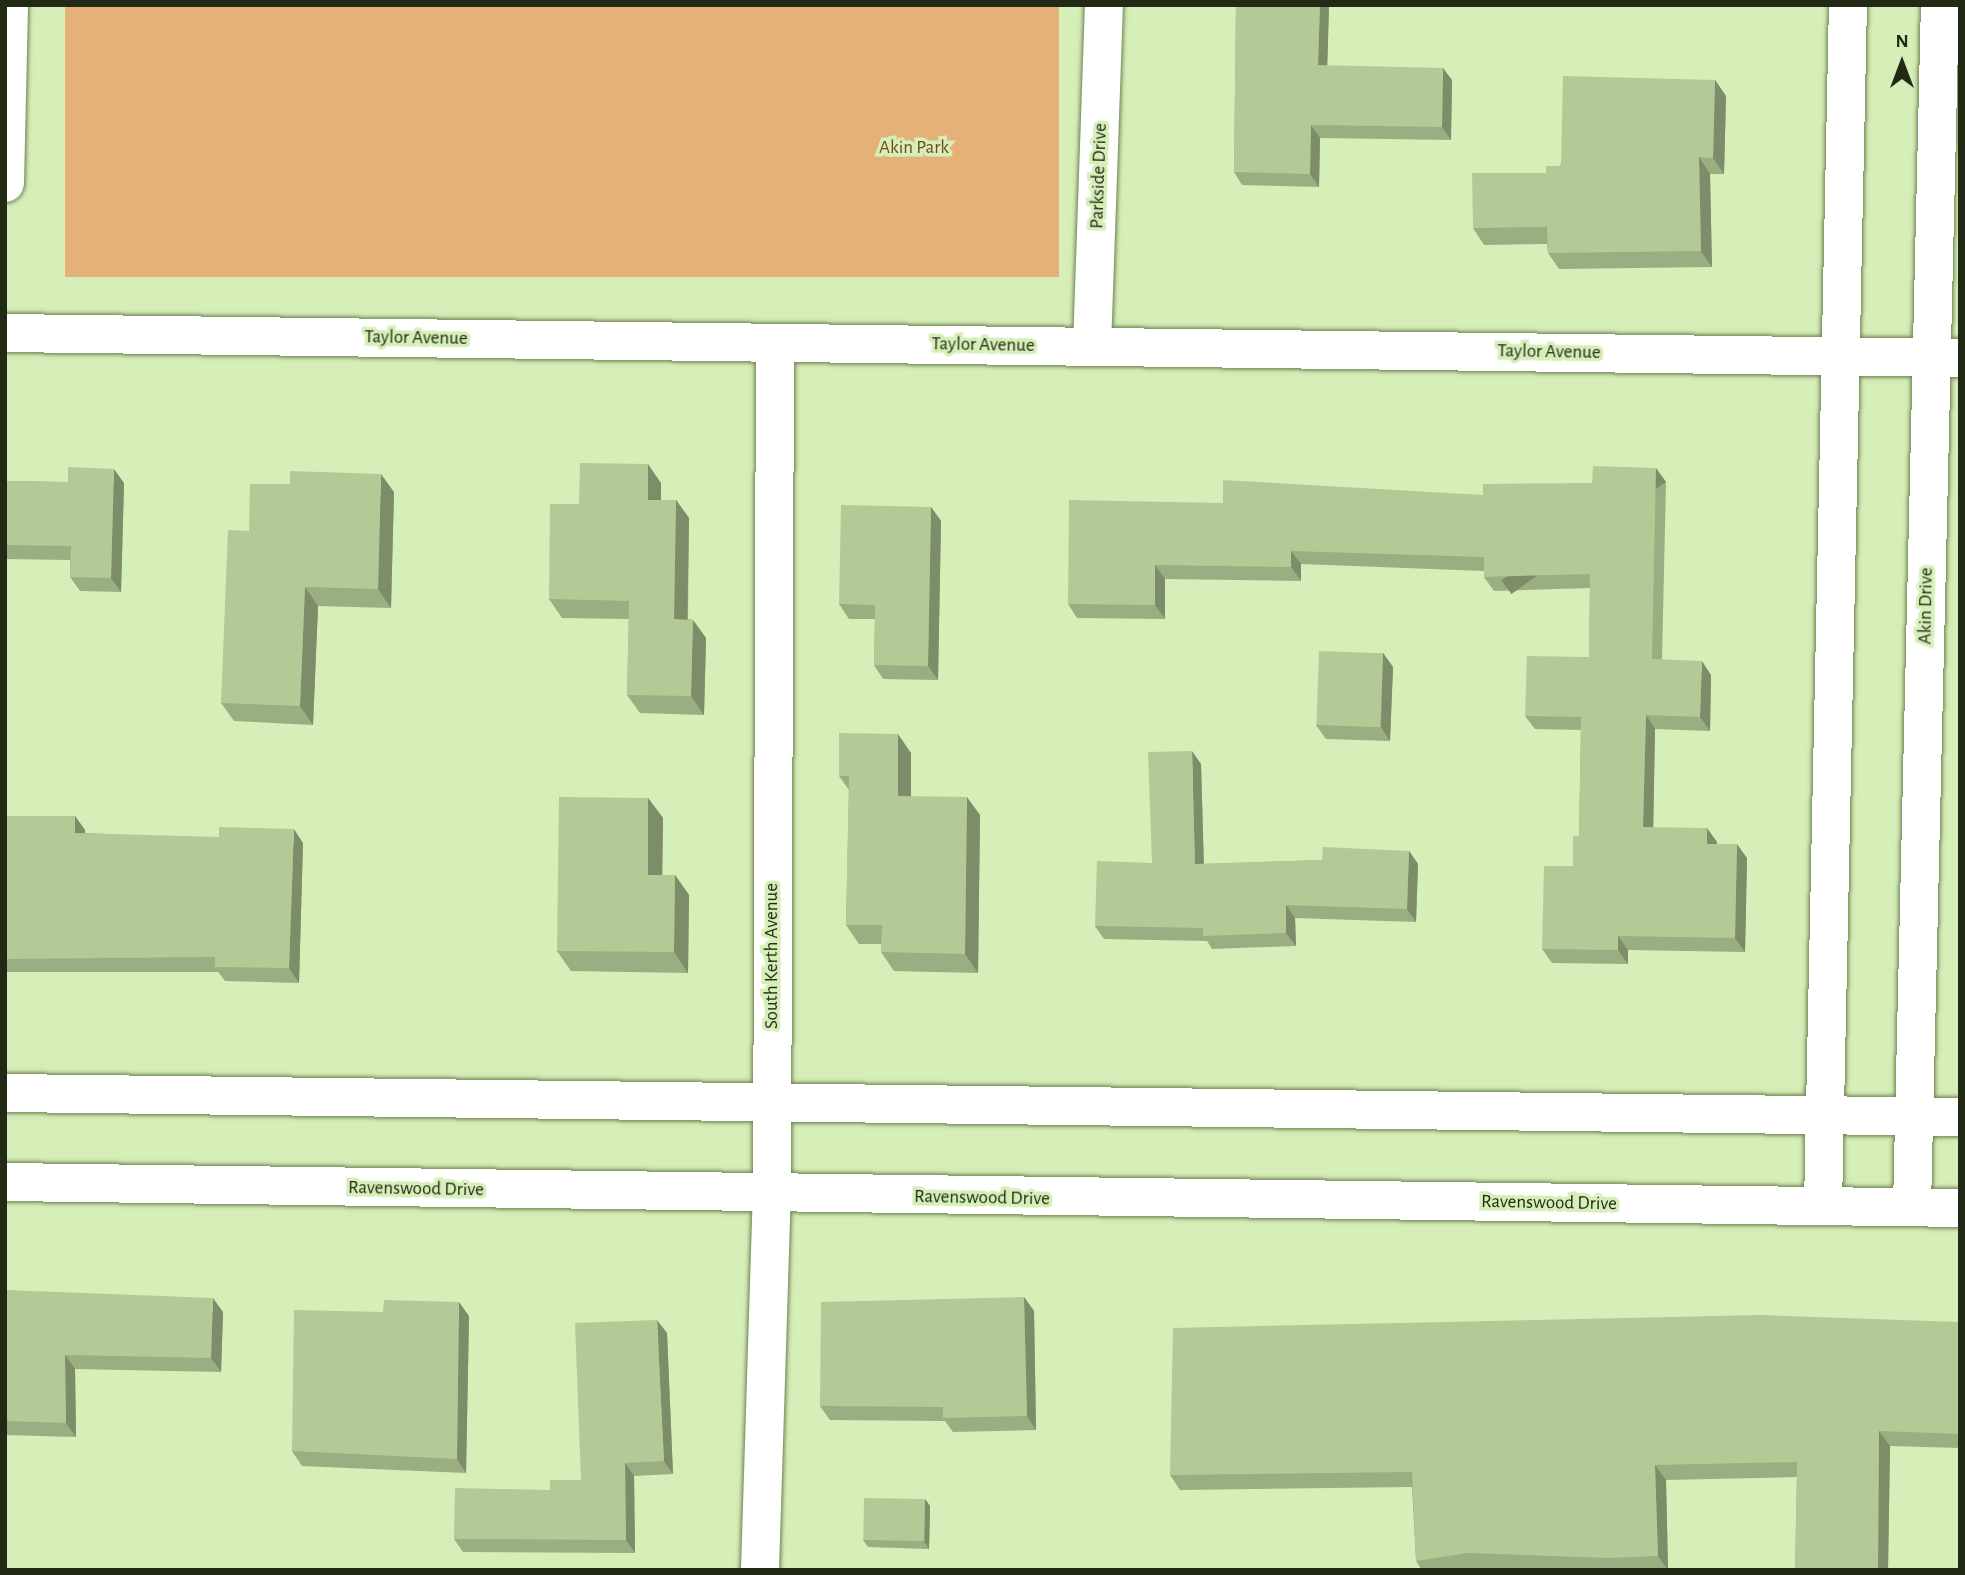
<!DOCTYPE html>
<style>
body{margin:0}
#map{position:relative;width:1965px;height:1575px;overflow:hidden;background:#d6eeb8;font-family:"Alegreya Sans",sans-serif}
div>[style]{position:absolute}
.green>*{inset:0;background:#e6b179;transform-origin:0 0}
.roads{filter:drop-shadow(0 0 2px #6d8251) drop-shadow(0 0 2px #6d8251)}
.minor>*{height:38px;margin:-19px;padding:0 19px;transform-origin:19px;border-radius:19px;background:#fff}
.wall>*{inset:0;background:#9aae81}
.shaded-wall>*{inset:0;background:#7d8d69;transform-origin:0 0}
.building>*{inset:0;background:#b3ca96;transform-origin:0 0}
span{translate:-50% -50%;white-space:nowrap;text-align:center;line-height:1.15;-webkit-text-stroke:7px #d6eeb8;paint-order:stroke}
.park-label{font-size:19px;color:#704a1d}
.street-label{font-size:19px;color:#222a16}
.frame{position:absolute;inset:0;border:7px solid #222a16;pointer-events:none}
.north{position:absolute;left:1867px;top:28px;width:70px;height:70px;-webkit-text-stroke:5px #d6eeb8;paint-order:stroke;rotate:0deg;font-size:19px;font-weight:700;line-height:28px;text-align:center;color:#222a16}
.north::after{content:'';display:block;margin:auto;width:24px;height:32px;background:#222a16;clip-path:polygon(50% 0,100% 100%,50% 72%,0 100%)}
</style>
<div id="map">
<div class="green">
<i style="left:65px;top:5px;width:994px;height:272px"></i>
</div>
<div class="roads">
<div class="minor">
<i style="left:5px;top:183px;width:178px;rotate:-88.7deg"></i>
<i style="left:5px;top:333px;width:1955px;rotate:0.73deg"></i>
<i style="left:1092px;top:347px;width:342px;rotate:-88deg"></i>
<i style="left:5px;top:1093px;width:1955px;rotate:0.7deg"></i>
<i style="left:5px;top:1182px;width:1955px;rotate:0.76deg"></i>
<i style="left:1823px;top:1206px;width:1201px;rotate:-88.81deg"></i>
<i style="left:1912px;top:1207px;width:1202px;rotate:-88.67deg"></i>
<i style="left:760px;top:1570px;width:375px;rotate:-88.2deg"></i>
<i style="left:772px;top:1195px;width:852px;rotate:-89.8deg"></i>
</div>
</div>
<div class="wall">
<i style="clip-path:polygon(1236px 5px,1329px 5px,1327px 66px,1452px 80px,1451px 140px,1320px 138px,1319px 187px,1242px 185px,1234px 172px)"></i>
<i style="clip-path:polygon(1715px 80px,1726px 96px,1724px 174px,1710px 174px,1712px 267px,1559px 269px,1548px 253px,1547px 244px,1484px 245px,1473px 228px,1546px 173px)"></i>
<i style="clip-path:polygon(5px 481px,124px 483px,121px 592px,80px 591px,70px 577px,70px 560px,5px 559px)"></i>
<i style="clip-path:polygon(1666px 482px,1662px 660px,1711px 675px,1710px 731px,1655px 729px,1653px 827px,1717px 842px,1717px 844px,1747px 858px,1745px 952px,1628px 950px,1628px 964px,1552px 963px,1542px 949px,1573px 866px,1579px 836px,1581px 730px,1535px 729px,1525px 716px,1589px 657px,1590px 588px,1494px 591px,1484px 577px,1484px 571px,1301px 564px,1301px 581px,1165px 579px,1165px 619px,1077px 618px,1068px 604px,1223px 503px,1483px 495px)"></i>
<i style="clip-path:polygon(661px 483px,661px 500px,676px 500px,689px 518px,688px 619px,693px 620px,706px 638px,704px 715px,640px 713px,627px 695px,629px 619px,562px 618px,549px 599px,579px 504px)"></i>
<i style="clip-path:polygon(394px 492px,391px 608px,318px 606px,313px 725px,234px 721px,221px 703px,249px 531px)"></i>
<i style="clip-path:polygon(931px 507px,941px 521px,938px 680px,883px 679px,874px 665px,875px 619px,849px 619px,839px 604px)"></i>
<i style="clip-path:polygon(1383px 653px,1393px 667px,1390px 741px,1326px 739px,1316px 725px)"></i>
<i style="clip-path:polygon(911px 753px,911px 796px,980px 815px,978px 973px,894px 971px,881px 952px,881px 944px,859px 944px,846px 925px,849px 790px,839px 776px)"></i>
<i style="clip-path:polygon(1201px 764px,1204px 864px,1322px 860px,1409px 851px,1418px 864px,1416px 922px,1295px 918px,1296px 946px,1212px 949px,1207px 941px,1104px 939px,1095px 926px,1152px 863px)"></i>
<i style="clip-path:polygon(648px 798px,663px 818px,662px 875px,675px 875px,689px 895px,688px 973px,571px 971px,557px 951px)"></i>
<i style="clip-path:polygon(5px 816px,75px 816px,85px 830px,85px 833px,303px 843px,299px 983px,225px 981px,218px 972px,5px 972px)"></i>
<i style="clip-path:polygon(5px 1290px,223px 1312px,221px 1372px,75px 1369px,76px 1437px,5px 1435px)"></i>
<i style="clip-path:polygon(1024px 1297px,1034px 1311px,1036px 1430px,953px 1432px,945px 1421px,830px 1420px,820px 1406px)"></i>
<i style="clip-path:polygon(469px 1316px,466px 1473px,302px 1466px,292px 1451px)"></i>
<i style="clip-path:polygon(1960px 1322px,1960px 1448px,1890px 1446px,1888px 1570px,1795px 1570px,1797px 1477px,1666px 1480px,1668px 1570px,1529px 1570px,1479px 1568px,1466px 1570px,1422px 1570px,1416px 1561px,1412px 1487px,1180px 1490px,1170px 1475px)"></i>
<i style="clip-path:polygon(667px 1333px,673px 1474px,634px 1476px,635px 1553px,463px 1552px,454px 1539px,581px 1480px)"></i>
<i style="clip-path:polygon(925px 1499px,930px 1506px,929px 1549px,868px 1547px,863px 1540px)"></i>
</div>
<div class="shaded-wall">
<i style="clip-path:polygon(1320px 5px,1329px 5px,1327px 78px,1318px 65px)"></i>
<i style="clip-path:polygon(1443px 68px,1452px 80px,1451px 140px,1442px 127px)"></i>
<i style="clip-path:polygon(1715px 80px,1726px 96px,1724px 174px,1713px 158px)"></i>
<i style="clip-path:polygon(1311px 125px,1320px 138px,1319px 187px,1310px 174px)"></i>
<i style="clip-path:polygon(1699px 157px,1710px 174px,1712px 267px,1701px 251px)"></i>
<i style="clip-path:polygon(648px 464px,661px 483px,661px 518px,648px 500px)"></i>
<i style="left:1656px;top:468px;width:17px;height:191px;rotate:54deg"></i>
<i style="clip-path:polygon(114px 469px,124px 483px,121px 592px,111px 578px)"></i>
<i style="clip-path:polygon(381px 474px,394px 492px,391px 608px,378px 589px)"></i>
<i style="clip-path:polygon(676px 500px,689px 518px,687px 638px,674px 619px)"></i>
<i style="clip-path:polygon(931px 507px,941px 521px,938px 680px,928px 666px)"></i>
<i style="clip-path:polygon(1291px 551px,1301px 564px,1301px 581px,1291px 567px)"></i>
<i style="clip-path:polygon(1155px 565px,1165px 579px,1165px 619px,1155px 605px)"></i>
<i style="clip-path:polygon(305px 587px,318px 606px,313px 725px,300px 706px)"></i>
<i style="clip-path:polygon(693px 620px,706px 638px,704px 715px,691px 696px)"></i>
<i style="clip-path:polygon(1383px 653px,1393px 667px,1390px 741px,1381px 727px)"></i>
<i style="clip-path:polygon(1702px 661px,1711px 675px,1710px 731px,1700px 717px)"></i>
<i style="clip-path:polygon(1646px 715px,1655px 729px,1653px 841px,1643px 827px)"></i>
<i style="clip-path:polygon(898px 734px,911px 753px,911px 814px,898px 796px)"></i>
<i style="clip-path:polygon(1192px 751px,1201px 764px,1204px 877px,1195px 864px)"></i>
<i style="clip-path:polygon(967px 797px,980px 815px,978px 973px,965px 954px)"></i>
<i style="clip-path:polygon(648px 798px,663px 818px,662px 895px,648px 875px)"></i>
<i style="clip-path:polygon(75px 816px,85px 830px,84px 847px,75px 833px)"></i>
<i style="clip-path:polygon(1707px 828px,1717px 842px,1716px 857px,1707px 844px)"></i>
<i style="clip-path:polygon(294px 829px,303px 843px,299px 983px,289px 968px)"></i>
<i style="clip-path:polygon(1737px 844px,1747px 858px,1745px 952px,1735px 938px)"></i>
<i style="clip-path:polygon(1409px 851px,1418px 864px,1416px 922px,1407px 909px)"></i>
<i style="clip-path:polygon(675px 875px,689px 895px,688px 973px,674px 952px)"></i>
<i style="clip-path:polygon(1286px 905px,1295px 918px,1296px 946px,1286px 933px)"></i>
<i style="clip-path:polygon(1618px 936px,1628px 950px,1628px 964px,1618px 950px)"></i>
<i style="clip-path:polygon(1024px 1297px,1034px 1311px,1036px 1430px,1027px 1416px)"></i>
<i style="clip-path:polygon(213px 1298px,223px 1312px,221px 1372px,211px 1358px)"></i>
<i style="clip-path:polygon(459px 1302px,469px 1316px,466px 1473px,457px 1459px)"></i>
<i style="clip-path:polygon(657px 1320px,667px 1333px,673px 1474px,664px 1461px)"></i>
<i style="clip-path:polygon(65px 1355px,75px 1369px,76px 1437px,66px 1423px)"></i>
<i style="clip-path:polygon(1879px 1431px,1890px 1446px,1888px 1570px,1878px 1570px)"></i>
<i style="clip-path:polygon(625px 1463px,634px 1476px,635px 1553px,626px 1540px)"></i>
<i style="clip-path:polygon(1655px 1465px,1666px 1480px,1668px 1570px,1658px 1556px)"></i>
<i style="clip-path:polygon(925px 1499px,930px 1506px,929px 1549px,924px 1541px)"></i>
</div>
<div class="building">
<i style="clip-path:polygon(1236px 5px,1320px 5px,1318px 65px,1443px 68px,1442px 127px,1311px 125px,1310px 174px,1234px 172px)"></i>
<i style="clip-path:polygon(1563px 76px,1715px 80px,1713px 158px,1699px 157px,1701px 251px,1548px 253px,1547px 227px,1473px 228px,1472px 173px,1546px 173px,1546px 166px,1561px 166px)"></i>
<i style="clip-path:polygon(580px 463px,648px 464px,648px 500px,676px 500px,674px 619px,693px 620px,691px 696px,627px 695px,629px 601px,549px 599px,550px 504px,579px 504px)"></i>
<i style="clip-path:polygon(1593px 466px,1656px 468px,1652px 659px,1702px 661px,1700px 717px,1646px 715px,1643px 827px,1707px 828px,1707px 844px,1737px 844px,1735px 938px,1618px 936px,1618px 950px,1542px 949px,1544px 866px,1573px 866px,1573px 836px,1579px 836px,1581px 717px,1525px 716px,1527px 656px,1589px 657px,1590px 574px,1484px 577px,1484px 557px,1291px 551px,1291px 567px,1155px 565px,1155px 605px,1068px 604px,1069px 500px,1223px 503px,1223px 480px,1483px 495px,1483px 484px,1592px 483px)"></i>
<i style="clip-path:polygon(68px 467px,114px 469px,111px 578px,70px 577px,71px 546px,5px 545px,5px 481px,68px 482px)"></i>
<i style="clip-path:polygon(290px 471px,381px 474px,378px 589px,305px 587px,300px 706px,221px 703px,228px 530px,249px 531px,250px 484px,290px 484px)"></i>
<i style="clip-path:polygon(841px 505px,931px 507px,928px 666px,874px 665px,875px 605px,839px 604px)"></i>
<i style="left:1319px;top:651px;width:64px;height:74px;rotate:2deg"></i>
<i style="clip-path:polygon(839px 733px,898px 734px,898px 796px,967px 797px,965px 954px,881px 952px,882px 925px,846px 925px,849px 776px,839px 776px)"></i>
<i style="clip-path:polygon(1192px 751px,1195px 864px,1322px 860px,1323px 847px,1409px 851px,1407px 909px,1286px 905px,1286px 933px,1203px 936px,1203px 928px,1095px 926px,1097px 861px,1152px 863px,1148px 752px)"></i>
<i style="clip-path:polygon(559px 797px,648px 798px,648px 875px,675px 875px,674px 952px,557px 951px)"></i>
<i style="clip-path:polygon(5px 816px,75px 816px,75px 833px,219px 837px,219px 827px,294px 829px,289px 968px,215px 967px,215px 957px,5px 959px)"></i>
<i style="clip-path:polygon(5px 1290px,213px 1298px,211px 1358px,65px 1355px,66px 1423px,5px 1421px)"></i>
<i style="clip-path:polygon(1024px 1297px,1027px 1416px,943px 1418px,943px 1407px,820px 1406px,821px 1302px)"></i>
<i style="clip-path:polygon(384px 1300px,459px 1302px,457px 1459px,292px 1451px,294px 1310px,383px 1312px)"></i>
<i style="clip-path:polygon(1760px 1315px,1960px 1322px,1960px 1434px,1879px 1431px,1878px 1570px,1795px 1570px,1797px 1462px,1655px 1465px,1658px 1556px,1608px 1558px,1468px 1553px,1416px 1561px,1412px 1472px,1170px 1475px,1173px 1328px)"></i>
<i style="clip-path:polygon(657px 1320px,664px 1461px,625px 1463px,626px 1540px,454px 1539px,455px 1488px,550px 1490px,550px 1480px,581px 1480px,575px 1323px)"></i>
<i style="left:864px;top:1498px;width:61px;height:42px;rotate:1deg"></i>
</div>
<div class="park-label">
<span style="left:914px;top:148px">Akin Park</span>
</div>
<div class="street-label">
<span style="left:1099px;top:176px;rotate:-88deg">Parkside Drive</span>
<span style="left:416px;top:338px;rotate:1deg">Taylor Avenue</span>
<span style="left:983px;top:345px;rotate:1deg">Taylor Avenue</span>
<span style="left:1549px;top:352px;rotate:1deg">Taylor Avenue</span>
<span style="left:1926px;top:606px;rotate:-89deg">Akin Drive</span>
<span style="left:772px;top:956px;rotate:-90deg">South Kerth Avenue</span>
<span style="left:416px;top:1189px;rotate:1deg">Ravenswood Drive</span>
<span style="left:982px;top:1198px;rotate:1deg">Ravenswood Drive</span>
<span style="left:1549px;top:1203px;rotate:1deg">Ravenswood Drive</span>
</div>
<div class="frame"></div>
<div class="north">N</div>
</div>
